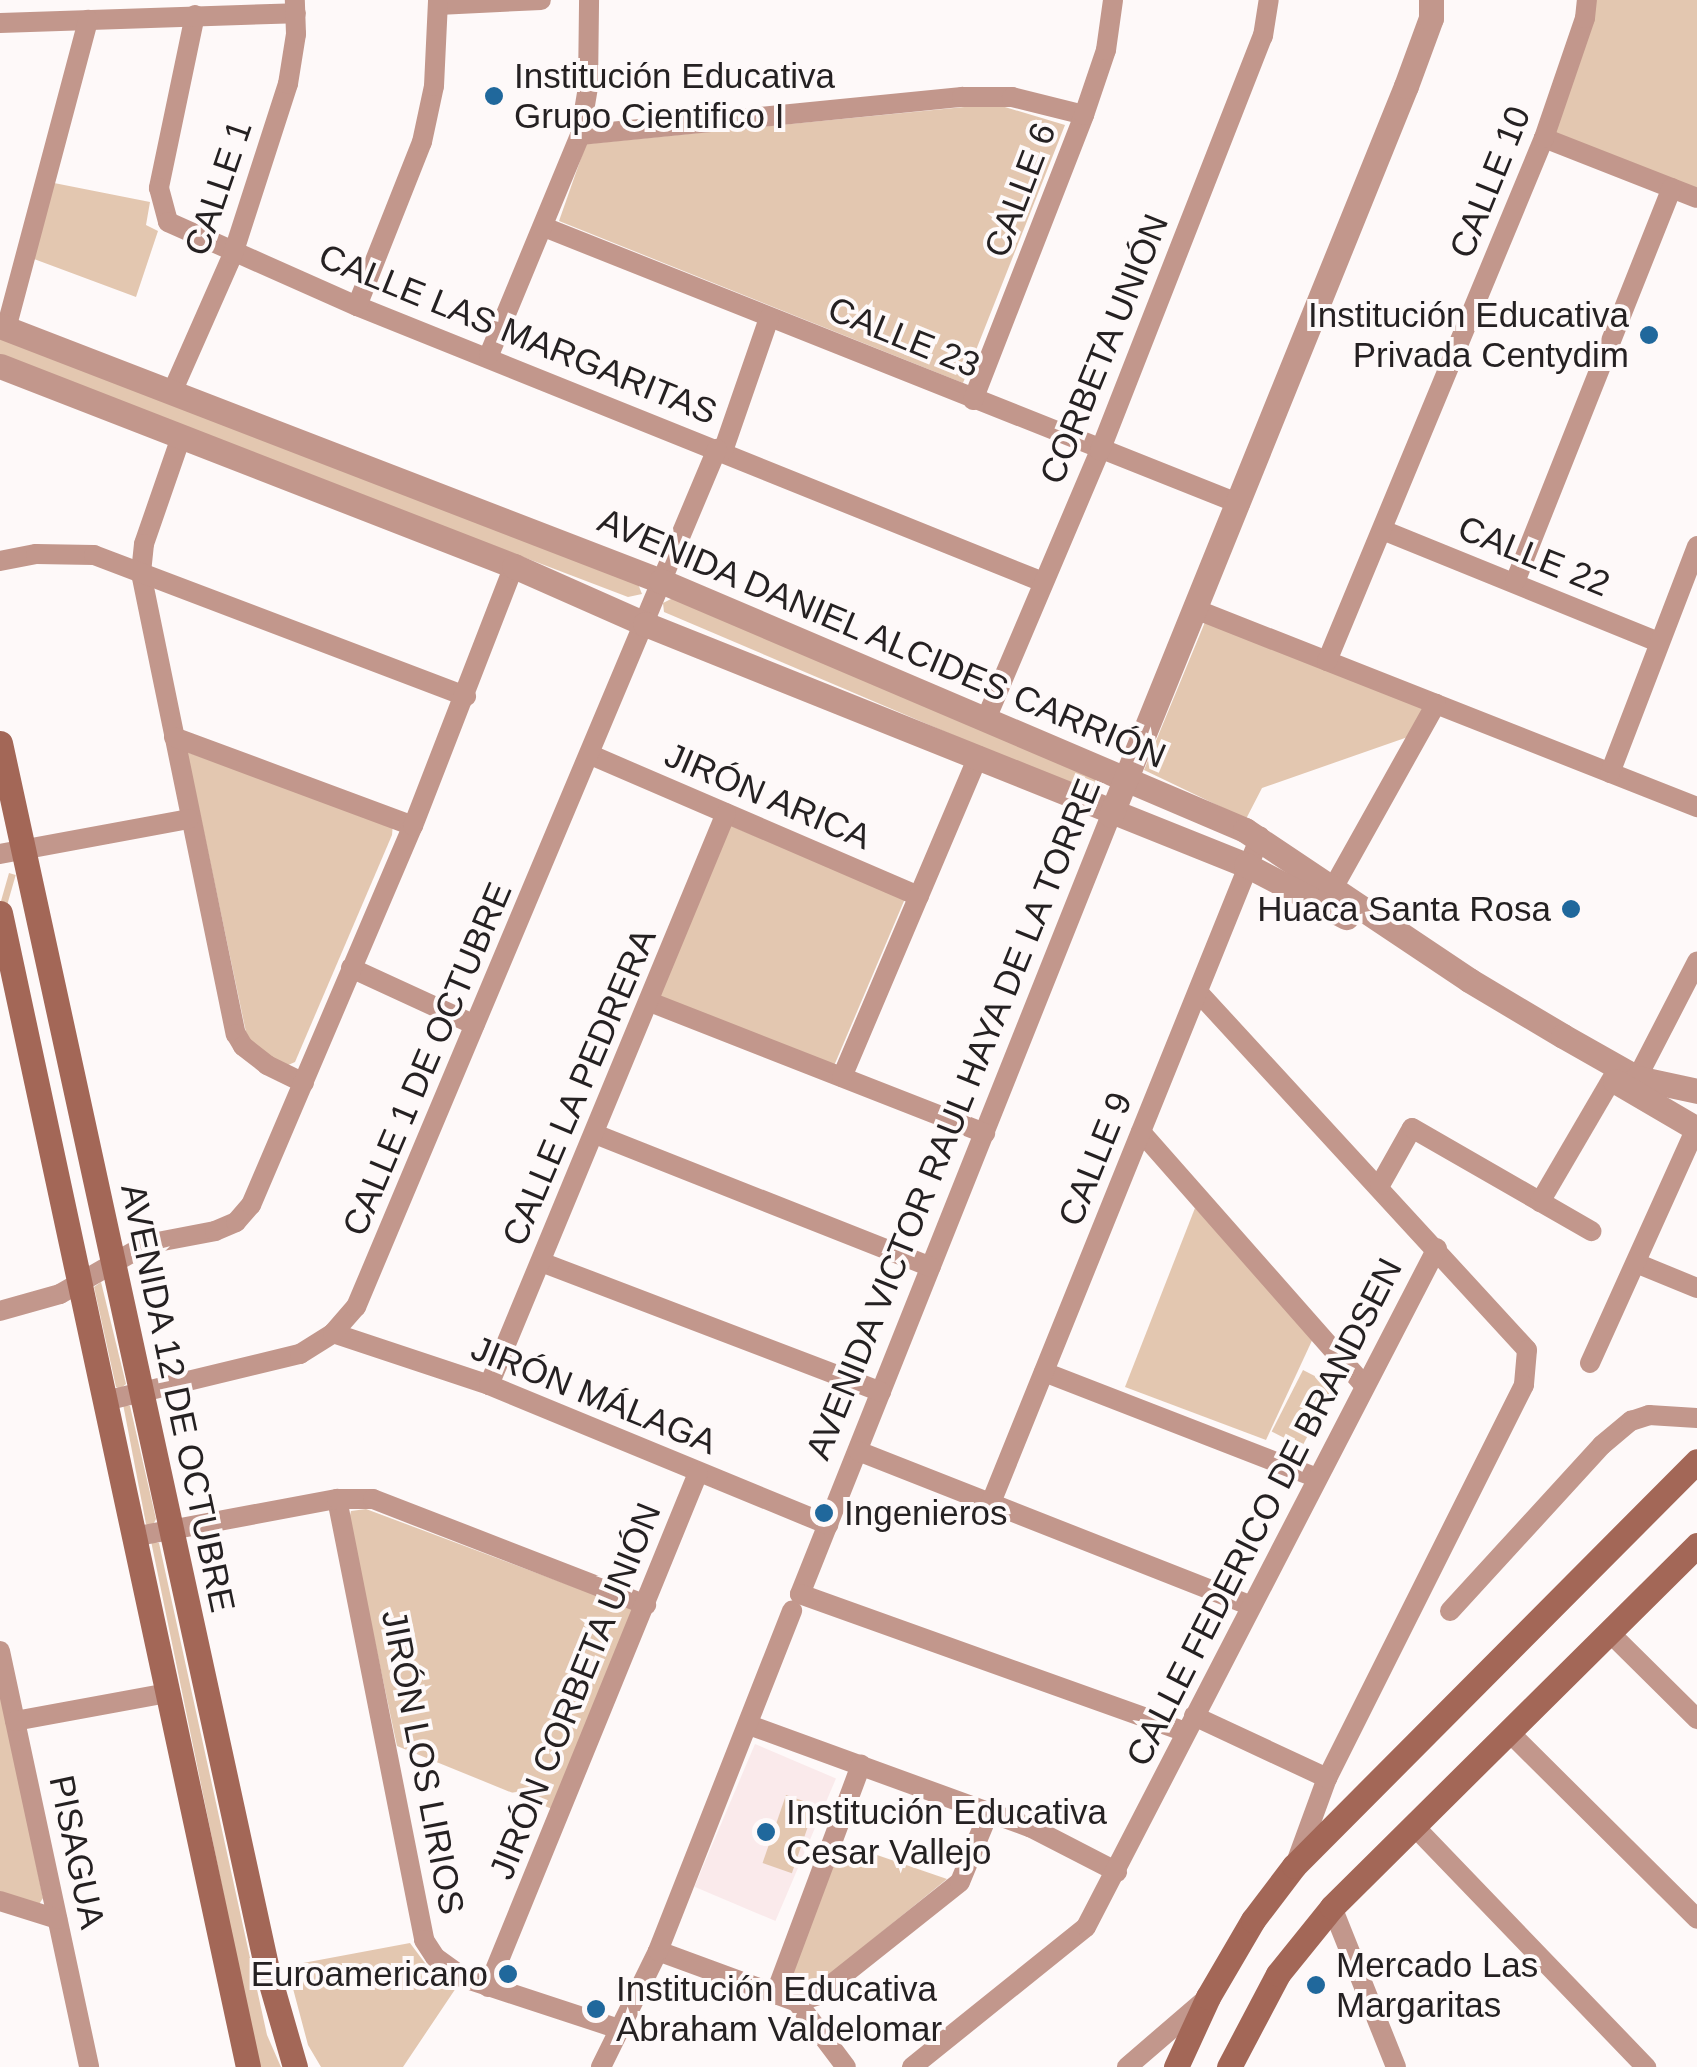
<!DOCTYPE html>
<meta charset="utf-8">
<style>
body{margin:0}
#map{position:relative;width:1697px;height:2067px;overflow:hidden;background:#fef9f9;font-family:Arial,sans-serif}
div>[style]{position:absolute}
.built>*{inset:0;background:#faeaeb;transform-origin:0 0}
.green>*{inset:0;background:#e3c7b0;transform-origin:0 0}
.minor>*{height:20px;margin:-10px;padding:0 10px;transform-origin:10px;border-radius:10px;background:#c2978c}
.tertiary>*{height:25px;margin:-12.5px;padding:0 12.5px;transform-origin:12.5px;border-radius:12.5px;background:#c2978c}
.secondary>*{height:25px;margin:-12.5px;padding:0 12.5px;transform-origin:12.5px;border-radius:12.5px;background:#a36757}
.dots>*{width:28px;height:28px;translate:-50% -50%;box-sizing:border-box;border:5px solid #fef9f9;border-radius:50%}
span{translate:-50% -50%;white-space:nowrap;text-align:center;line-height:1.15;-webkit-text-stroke:8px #fef9f9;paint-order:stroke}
.poi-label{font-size:35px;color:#252122}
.left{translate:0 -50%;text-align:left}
.right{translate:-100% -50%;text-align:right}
.street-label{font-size:35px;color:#252122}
</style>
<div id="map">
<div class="built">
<i style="left:755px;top:1744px;width:88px;height:155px;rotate:23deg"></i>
</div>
<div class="green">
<i style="clip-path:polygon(1596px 0,1697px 0,1697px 189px,1550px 136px)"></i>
<i style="clip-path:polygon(995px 104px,1065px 125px,963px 383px,559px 221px,586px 144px)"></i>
<i style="clip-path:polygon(54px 183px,150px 202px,146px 225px,158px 231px,136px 297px,34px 259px)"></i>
<i style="clip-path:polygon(0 334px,638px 584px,642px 594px,628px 597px,0 358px)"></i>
<i style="clip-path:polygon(673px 598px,1098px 780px,1096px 791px,1084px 791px,664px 612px,663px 603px)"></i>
<i style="clip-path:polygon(1205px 622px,1432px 712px,1425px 731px,1262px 788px,1246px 819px,1144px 770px)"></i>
<i style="clip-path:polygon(187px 752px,393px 824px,392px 835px,295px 1062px,286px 1066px,260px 1054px,247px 1037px)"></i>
<i style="left:727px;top:824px;width:193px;height:188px;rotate:23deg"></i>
<i style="left:9px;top:873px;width:7px;height:386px;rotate:16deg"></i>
<i style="clip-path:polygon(1195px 1208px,1315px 1334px,1266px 1440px,1125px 1387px)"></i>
<i style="clip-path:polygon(101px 1282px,126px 1384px,120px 1389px,116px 1387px,94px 1287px)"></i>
<i style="left:1303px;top:1370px;width:34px;height:69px;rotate:27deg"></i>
<i style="clip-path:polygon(123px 1404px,130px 1406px,156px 1519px,152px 1527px,146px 1524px)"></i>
<i style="clip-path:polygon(366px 1509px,633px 1609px,557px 1811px,397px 1746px,349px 1520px,351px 1511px)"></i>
<i style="clip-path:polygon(151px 1541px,159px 1543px,267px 2035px,281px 2067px,259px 2067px)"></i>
<i style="clip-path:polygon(0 1686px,43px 1898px,38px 1906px,0 1894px)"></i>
<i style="left:786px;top:1795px;width:31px;height:72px;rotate:19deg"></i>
<i style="clip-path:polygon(842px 1843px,947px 1879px,808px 1992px,787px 1987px)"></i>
<i style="clip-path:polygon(410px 1943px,428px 1967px,456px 1988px,403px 2067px,321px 2067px,308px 2045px,287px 1966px)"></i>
</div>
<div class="minor">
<i style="left:438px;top:5px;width:103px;rotate:-2.8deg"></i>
<i style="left:195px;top:15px;width:177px;rotate:101.8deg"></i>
<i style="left:159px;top:188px;width:35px;rotate:75deg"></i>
<i style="left:168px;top:222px;width:207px;rotate:24deg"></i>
<i style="left:357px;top:306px;width:739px;rotate:21.92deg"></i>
<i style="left:0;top:23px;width:296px;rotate:-1.9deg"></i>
<i style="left:580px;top:135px;width:384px;rotate:-5.7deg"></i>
<i style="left:962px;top:97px;width:50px"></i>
<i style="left:1012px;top:97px;width:74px;rotate:14deg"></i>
<i style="left:1544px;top:138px;width:164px;rotate:21.4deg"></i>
<i style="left:544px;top:227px;width:749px;rotate:21.7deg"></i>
<i style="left:357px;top:306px;width:176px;rotate:-68.4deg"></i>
<i style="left:422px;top:142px;width:57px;rotate:-77.9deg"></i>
<i style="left:434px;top:86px;width:86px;rotate:-87.3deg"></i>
<i style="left:6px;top:329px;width:320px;rotate:-75.1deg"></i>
<i style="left:489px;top:355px;width:238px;rotate:-67.5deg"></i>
<i style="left:580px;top:135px;width:49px;rotate:-80.5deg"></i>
<i style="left:588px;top:87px;width:87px;rotate:-89.3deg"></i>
<i style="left:173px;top:390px;width:149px;rotate:-66.2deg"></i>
<i style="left:233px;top:254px;width:179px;rotate:-72.1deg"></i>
<i style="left:288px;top:84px;width:51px;rotate:-80.9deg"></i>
<i style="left:296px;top:34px;width:34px;rotate:-92deg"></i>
<i style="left:973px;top:400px;width:306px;rotate:-68.7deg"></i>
<i style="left:1084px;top:115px;width:69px;rotate:-71.3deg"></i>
<i style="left:1106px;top:50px;width:50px;rotate:-82deg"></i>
<i style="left:181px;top:437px;width:113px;rotate:109.1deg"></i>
<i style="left:144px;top:544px;width:29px;rotate:96deg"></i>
<i style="left:141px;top:573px;width:471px;rotate:78.4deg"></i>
<i style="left:236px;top:1034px;width:14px;rotate:60deg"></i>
<i style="left:243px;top:1046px;width:31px;rotate:38deg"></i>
<i style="left:267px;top:1065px;width:41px;rotate:25.9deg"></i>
<i style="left:723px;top:451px;width:141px;rotate:-70.9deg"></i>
<i style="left:1385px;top:531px;width:296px;rotate:22.1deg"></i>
<i style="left:0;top:561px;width:37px;rotate:-11deg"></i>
<i style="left:36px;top:554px;width:58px;rotate:1deg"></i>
<i style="left:94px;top:555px;width:398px;rotate:20.8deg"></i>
<i style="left:1515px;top:582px;width:424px;rotate:-68.3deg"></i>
<i style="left:1195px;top:609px;width:540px;rotate:21.53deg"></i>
<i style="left:1327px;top:661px;width:566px;rotate:-67.47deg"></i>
<i style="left:1544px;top:138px;width:127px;rotate:-71.1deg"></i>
<i style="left:1585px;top:18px;width:18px;rotate:-84deg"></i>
<i style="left:986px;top:719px;width:291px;rotate:-67deg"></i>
<i style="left:1100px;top:451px;width:446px;rotate:-68.6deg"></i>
<i style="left:1263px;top:36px;width:36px;rotate:-81deg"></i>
<i style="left:174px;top:737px;width:255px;rotate:20.4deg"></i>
<i style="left:591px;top:755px;width:357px;rotate:23.3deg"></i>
<i style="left:1610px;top:773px;width:243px;rotate:-69deg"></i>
<i style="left:1111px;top:815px;width:839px;rotate:111.76deg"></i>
<i style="left:800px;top:1594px;width:410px;rotate:19.7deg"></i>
<i style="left:0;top:854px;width:192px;rotate:-10.5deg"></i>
<i style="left:1333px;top:888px;width:211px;rotate:-60.8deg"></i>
<i style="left:351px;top:968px;width:136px;rotate:24.7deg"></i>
<i style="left:1198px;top:992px;width:486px;rotate:47.4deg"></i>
<i style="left:1527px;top:1350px;width:35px;rotate:95deg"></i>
<i style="left:1524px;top:1385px;width:440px;rotate:116.6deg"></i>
<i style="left:1327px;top:1778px;width:87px;rotate:110.1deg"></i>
<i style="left:650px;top:1002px;width:360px;rotate:21.4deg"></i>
<i style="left:842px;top:1077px;width:349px;rotate:-67deg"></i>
<i style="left:1637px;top:1078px;width:131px;rotate:-62.7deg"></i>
<i style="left:1141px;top:1132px;width:336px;rotate:48.6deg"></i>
<i style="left:595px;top:1134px;width:361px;rotate:21.6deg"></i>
<i style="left:1380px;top:1185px;width:65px;rotate:-60.7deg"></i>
<i style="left:1412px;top:1128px;width:207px;rotate:29.9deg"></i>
<i style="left:1540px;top:1202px;width:143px;rotate:-59.7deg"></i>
<i style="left:541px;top:1262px;width:364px;rotate:20.9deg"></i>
<i style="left:1636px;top:1263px;width:66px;rotate:22.3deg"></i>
<i style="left:0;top:1311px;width:62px;rotate:-15.8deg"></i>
<i style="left:60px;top:1294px;width:100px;rotate:-29.9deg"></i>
<i style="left:147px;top:1244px;width:69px;rotate:-10.8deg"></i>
<i style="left:215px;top:1231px;width:23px;rotate:-23deg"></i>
<i style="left:236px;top:1222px;width:23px;rotate:-49deg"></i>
<i style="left:251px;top:1205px;width:412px;rotate:-66.9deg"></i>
<i style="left:413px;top:826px;width:279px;rotate:-68.8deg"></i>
<i style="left:333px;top:1333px;width:164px;rotate:18.4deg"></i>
<i style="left:489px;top:1385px;width:367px;rotate:22.4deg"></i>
<i style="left:1590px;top:1363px;width:258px;rotate:-65.7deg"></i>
<i style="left:1044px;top:1372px;width:293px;rotate:21.2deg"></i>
<i style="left:489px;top:1385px;width:619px;rotate:-67.49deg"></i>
<i style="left:105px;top:1401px;width:201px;rotate:-13.6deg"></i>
<i style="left:300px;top:1354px;width:39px;rotate:-32deg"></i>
<i style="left:333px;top:1333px;width:35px;rotate:-49deg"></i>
<i style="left:356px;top:1307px;width:931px;rotate:-67.18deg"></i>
<i style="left:858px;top:1451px;width:422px;rotate:21.5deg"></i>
<i style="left:337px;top:1499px;width:449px;rotate:78.8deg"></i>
<i style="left:424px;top:1940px;width:20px;rotate:57deg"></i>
<i style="left:435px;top:1957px;width:36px;rotate:36deg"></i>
<i style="left:464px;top:1978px;width:163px;rotate:18.2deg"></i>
<i style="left:990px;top:1505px;width:721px;rotate:-67.99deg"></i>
<i style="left:133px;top:1537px;width:208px;rotate:-10.6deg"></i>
<i style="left:337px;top:1499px;width:36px"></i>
<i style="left:373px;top:1499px;width:293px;rotate:21.2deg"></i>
<i style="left:1450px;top:1611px;width:225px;rotate:-47.5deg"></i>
<i style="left:1602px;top:1445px;width:38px;rotate:-40deg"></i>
<i style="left:1631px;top:1421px;width:19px;rotate:-18deg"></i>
<i style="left:1649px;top:1415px;width:48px;rotate:3.6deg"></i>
<i style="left:1609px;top:1632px;width:124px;rotate:44.7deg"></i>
<i style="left:0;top:1651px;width:425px;rotate:77.9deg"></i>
<i style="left:1194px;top:1716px;width:147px;rotate:25deg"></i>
<i style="left:15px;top:1721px;width:155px;rotate:-10.4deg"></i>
<i style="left:749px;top:1725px;width:299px;rotate:20deg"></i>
<i style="left:1030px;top:1827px;width:98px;rotate:27.3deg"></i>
<i style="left:1509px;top:1732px;width:265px;rotate:44.8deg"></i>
<i style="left:1414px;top:1826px;width:335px;rotate:46.1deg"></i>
<i style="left:0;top:1901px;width:60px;rotate:17.5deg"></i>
<i style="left:1332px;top:1907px;width:172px;rotate:68.2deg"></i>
<i style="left:658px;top:1951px;width:148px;rotate:20.1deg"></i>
<i style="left:797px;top:2002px;width:22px;rotate:-18deg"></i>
<i style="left:818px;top:1995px;width:181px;rotate:-38.5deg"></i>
<i style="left:960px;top:1882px;width:76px;rotate:-67.5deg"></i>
<i style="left:488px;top:1987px;width:555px;rotate:-67.78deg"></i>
<i style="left:775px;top:1995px;width:246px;rotate:-69.5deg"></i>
<i style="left:797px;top:2002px;width:81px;rotate:53deg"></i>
<i style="left:601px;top:2067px;width:129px;rotate:-63.8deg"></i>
<i style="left:658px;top:1951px;width:366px;rotate:-68.5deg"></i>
<i style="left:912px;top:2067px;width:223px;rotate:-38.8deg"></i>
<i style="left:1086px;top:1927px;width:764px;rotate:-62.66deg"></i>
<i style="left:1127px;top:2067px;width:103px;rotate:-40.7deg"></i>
</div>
<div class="tertiary">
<i style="left:0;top:326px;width:708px;rotate:21.1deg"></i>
<i style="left:661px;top:581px;width:635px;rotate:23.09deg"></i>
<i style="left:1245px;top:830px;width:270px;rotate:33.8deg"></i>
<i style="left:1469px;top:980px;width:109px;rotate:30.8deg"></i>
<i style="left:1563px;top:1036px;width:85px;rotate:29.6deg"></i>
<i style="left:1637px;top:1078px;width:61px;rotate:12.2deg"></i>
<i style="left:0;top:366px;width:552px;rotate:21.26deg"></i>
<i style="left:514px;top:566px;width:143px;rotate:23.9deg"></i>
<i style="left:645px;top:624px;width:648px;rotate:21.85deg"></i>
<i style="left:1246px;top:865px;width:113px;rotate:27.5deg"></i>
<i style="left:1111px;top:815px;width:786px;rotate:-67.97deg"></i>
<i style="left:1406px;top:86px;width:72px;rotate:-69.8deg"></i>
<i style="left:1431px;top:18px;width:18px;rotate:-90deg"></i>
<i style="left:1615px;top:1081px;width:95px;rotate:30.3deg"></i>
</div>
<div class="secondary">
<i style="left:0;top:743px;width:1256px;rotate:77.72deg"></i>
<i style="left:267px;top:1970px;width:101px;rotate:73.9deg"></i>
<i style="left:0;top:913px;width:1180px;rotate:77.87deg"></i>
<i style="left:1176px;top:2067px;width:77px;rotate:-65.4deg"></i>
<i style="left:1208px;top:1997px;width:89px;rotate:-59.7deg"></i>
<i style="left:1253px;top:1920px;width:68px;rotate:-52.8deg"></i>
<i style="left:1294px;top:1866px;width:571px;rotate:-45.14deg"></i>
<i style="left:1229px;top:2067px;width:105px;rotate:-62.2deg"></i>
<i style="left:1278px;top:1974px;width:86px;rotate:-51.1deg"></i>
<i style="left:1332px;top:1907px;width:514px;rotate:-44.76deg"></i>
</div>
<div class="dots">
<i style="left:494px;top:96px;background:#20689c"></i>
<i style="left:1649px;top:335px;background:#20689c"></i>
<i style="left:1571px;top:909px;background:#20689c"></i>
<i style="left:824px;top:1513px;background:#20689c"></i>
<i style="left:766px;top:1832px;background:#20689c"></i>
<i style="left:508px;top:1974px;background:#20689c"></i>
<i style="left:1316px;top:1985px;background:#20689c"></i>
<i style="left:596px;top:2009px;background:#20689c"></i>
</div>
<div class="poi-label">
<span class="left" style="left:514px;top:96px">Institución Educativa<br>Grupo Cientifico I</span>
<span class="right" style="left:1629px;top:335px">Institución Educativa<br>Privada Centydim</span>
<span class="right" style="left:1551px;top:909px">Huaca Santa Rosa</span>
<span class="left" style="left:844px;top:1513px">Ingenieros</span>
<span class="left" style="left:786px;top:1832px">Institución Educativa<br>Cesar Vallejo</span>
<span class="left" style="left:1336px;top:1985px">Mercado Las<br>Margaritas</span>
<span class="right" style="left:488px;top:1974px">Euroamericano</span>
<span class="left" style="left:616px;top:2009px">Institución Educativa<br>Abraham Valdelomar</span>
</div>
<div class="street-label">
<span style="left:1490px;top:182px;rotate:-68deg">CALLE 10</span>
<span style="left:218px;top:188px;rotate:-71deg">CALLE 1</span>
<span style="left:1020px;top:190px;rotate:-69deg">CALLE 6</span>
<span style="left:518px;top:334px;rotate:22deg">CALLE LAS MARGARITAS</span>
<span style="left:904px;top:337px;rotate:22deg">CALLE 23</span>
<span style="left:1104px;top:349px;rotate:-68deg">CORBETA UNIÓN</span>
<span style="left:1534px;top:556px;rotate:22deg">CALLE 22</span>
<span style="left:882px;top:638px;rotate:23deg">AVENIDA DANIEL ALCIDES CARRIÓN</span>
<span style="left:768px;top:796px;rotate:23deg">JIRÓN ARICA</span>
<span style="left:427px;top:1059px;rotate:-67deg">CALLE 1 DE OCTUBRE</span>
<span style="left:579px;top:1087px;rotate:-67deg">CALLE LA PEDRERA</span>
<span style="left:953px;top:1119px;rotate:-68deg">AVENIDA VICTOR RAUL HAYA DE LA TORRE</span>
<span style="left:1095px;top:1159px;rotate:-68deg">CALLE 9</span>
<span style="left:594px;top:1395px;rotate:22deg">JIRÓN MÁLAGA</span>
<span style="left:178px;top:1398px;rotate:78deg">AVENIDA 12 DE OCTUBRE</span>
<span style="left:1264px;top:1512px;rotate:-63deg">CALLE FEDERICO DE BRANDSEN</span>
<span style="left:575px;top:1691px;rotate:-68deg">JIRÓN CORBETA UNIÓN</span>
<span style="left:423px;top:1762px;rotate:79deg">JIRÓN LOS LIRIOS</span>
<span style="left:77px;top:1852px;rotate:78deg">PISAGUA</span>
</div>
</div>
